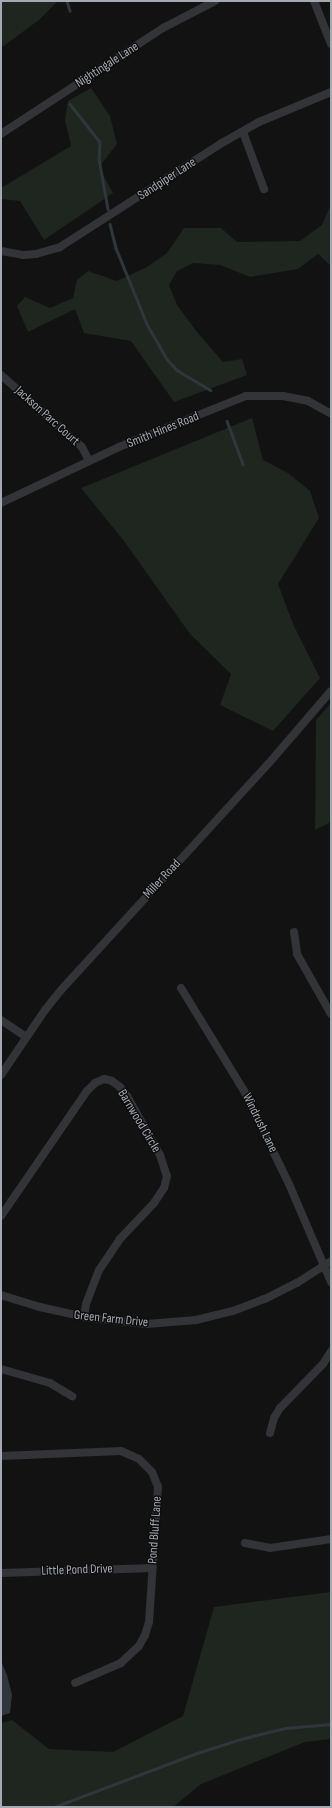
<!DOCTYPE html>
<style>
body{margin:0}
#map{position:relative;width:332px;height:1808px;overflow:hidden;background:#121213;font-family:"Sofia Sans Condensed",sans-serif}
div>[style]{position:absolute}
.green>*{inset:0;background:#1f251f}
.water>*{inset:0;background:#2f373c}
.stream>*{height:2.5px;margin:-1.25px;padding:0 1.25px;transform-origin:1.25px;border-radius:1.25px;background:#2f373c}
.minor>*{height:8px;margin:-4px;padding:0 4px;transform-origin:4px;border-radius:4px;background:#333438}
span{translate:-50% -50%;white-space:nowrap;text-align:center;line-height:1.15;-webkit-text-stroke:3px #0d0d0e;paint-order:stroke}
.street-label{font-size:13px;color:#a5aab2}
.frame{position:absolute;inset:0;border:2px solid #a5aab2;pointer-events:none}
</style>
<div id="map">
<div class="green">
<i style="clip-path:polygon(1px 1px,58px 1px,39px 20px,1px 48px)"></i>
<i style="clip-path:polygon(91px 88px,110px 116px,117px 144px,99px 167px,113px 193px,44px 240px,20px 201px,1px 199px,1px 188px,71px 146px,65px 120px,68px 101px)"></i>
<i style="clip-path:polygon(331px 204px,331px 266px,318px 254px,298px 269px,250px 277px,220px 265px,193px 263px,177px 271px,169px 285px,177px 305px,197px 332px,223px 362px,242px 359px,247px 375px,174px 402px,131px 341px,84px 333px,75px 309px,28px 332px,17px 306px,25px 297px,50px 308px,73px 298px,77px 280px,88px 271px,117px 281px,147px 267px,167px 253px,184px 228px,221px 228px,237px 242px,300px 241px,322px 225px)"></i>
<i style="clip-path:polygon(252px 418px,263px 460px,288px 473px,310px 491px,319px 518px,278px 584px,293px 624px,320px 678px,273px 731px,220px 705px,231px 674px,190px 634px,124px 541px,81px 488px)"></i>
<i style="clip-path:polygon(331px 703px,331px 822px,315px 830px,316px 720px)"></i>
<i style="clip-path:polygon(331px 1592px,331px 1739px,305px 1742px,201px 1784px,173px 1807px,1px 1807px,1px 1723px,12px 1720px,49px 1749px,113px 1752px,183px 1716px,214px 1607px)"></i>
</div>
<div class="water">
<i style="clip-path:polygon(1px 1661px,7px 1675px,12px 1695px,10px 1713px,1px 1716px)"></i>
</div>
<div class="stream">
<i style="left:67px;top:1px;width:10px;rotate:73deg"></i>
<i style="left:70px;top:104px;width:48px;rotate:51.7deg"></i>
<i style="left:100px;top:142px;width:17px;rotate:93deg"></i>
<i style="left:99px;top:159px;width:51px;rotate:79.8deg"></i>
<i style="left:110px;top:224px;width:25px;rotate:76deg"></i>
<i style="left:116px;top:248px;width:82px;rotate:67.8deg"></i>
<i style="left:147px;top:324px;width:40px;rotate:60.3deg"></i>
<i style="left:167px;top:359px;width:15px;rotate:48deg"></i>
<i style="left:177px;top:370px;width:39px;rotate:31deg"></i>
<i style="left:227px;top:421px;width:46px;rotate:69.6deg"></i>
<i style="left:54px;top:1807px;width:153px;rotate:-20.7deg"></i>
<i style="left:197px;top:1753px;width:46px;rotate:-17.7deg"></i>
<i style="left:241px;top:1739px;width:45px;rotate:-14deg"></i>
<i style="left:285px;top:1728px;width:46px;rotate:-5deg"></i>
</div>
<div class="minor">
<i style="left:314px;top:1px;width:46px;rotate:68.4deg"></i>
<i style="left:243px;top:132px;width:61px;rotate:69.8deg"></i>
<i style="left:1px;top:134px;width:194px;rotate:-33.2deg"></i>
<i style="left:163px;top:28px;width:59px;rotate:-27.4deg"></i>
<i style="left:1px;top:251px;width:22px;rotate:10deg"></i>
<i style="left:23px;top:255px;width:13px;rotate:-4deg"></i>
<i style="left:36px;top:254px;width:25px;rotate:-16deg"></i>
<i style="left:60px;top:247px;width:193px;rotate:-32.7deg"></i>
<i style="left:222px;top:143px;width:43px;rotate:-29.6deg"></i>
<i style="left:259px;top:122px;width:78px;rotate:-22.6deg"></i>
<i style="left:1px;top:375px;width:108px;rotate:41.6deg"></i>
<i style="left:82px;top:447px;width:16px;rotate:63deg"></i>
<i style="left:1px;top:503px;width:131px;rotate:-25.4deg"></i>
<i style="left:119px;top:447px;width:137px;rotate:-21.9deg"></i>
<i style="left:246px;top:396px;width:37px"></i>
<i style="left:283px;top:396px;width:25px;rotate:11deg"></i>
<i style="left:308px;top:401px;width:26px;rotate:29deg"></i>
<i style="left:294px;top:932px;width:22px;rotate:82deg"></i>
<i style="left:297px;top:954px;width:69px;rotate:60.5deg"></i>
<i style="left:181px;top:988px;width:121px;rotate:58.5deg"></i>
<i style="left:244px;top:1091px;width:103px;rotate:64.2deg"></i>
<i style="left:289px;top:1184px;width:107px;rotate:66.8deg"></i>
<i style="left:1px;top:1020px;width:30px;rotate:34deg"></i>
<i style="left:1px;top:1075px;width:78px;rotate:-55.9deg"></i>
<i style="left:45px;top:1010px;width:26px;rotate:-51deg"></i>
<i style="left:61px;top:990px;width:308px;rotate:-47.5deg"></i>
<i style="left:269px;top:763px;width:95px;rotate:-49.3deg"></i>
<i style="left:1px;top:1216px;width:152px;rotate:-55.5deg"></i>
<i style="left:87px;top:1091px;width:11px;rotate:-45deg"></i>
<i style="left:95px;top:1083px;width:10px;rotate:-24deg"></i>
<i style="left:104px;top:1079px;width:8px;rotate:14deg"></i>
<i style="left:112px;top:1081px;width:10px;rotate:37deg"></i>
<i style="left:120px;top:1087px;width:11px;rotate:52deg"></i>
<i style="left:127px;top:1096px;width:68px;rotate:60.8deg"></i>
<i style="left:160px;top:1155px;width:22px;rotate:72deg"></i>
<i style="left:167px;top:1176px;width:12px;rotate:104deg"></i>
<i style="left:164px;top:1188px;width:18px;rotate:124deg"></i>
<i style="left:154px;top:1203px;width:50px;rotate:133.4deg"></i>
<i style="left:120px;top:1239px;width:37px;rotate:124deg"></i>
<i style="left:99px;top:1270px;width:36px;rotate:111deg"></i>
<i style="left:86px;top:1304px;width:13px;rotate:99deg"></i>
<i style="left:1px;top:1295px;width:41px;rotate:17.1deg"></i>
<i style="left:40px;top:1307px;width:45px;rotate:12.8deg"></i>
<i style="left:84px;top:1317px;width:63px;rotate:6.3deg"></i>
<i style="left:147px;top:1324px;width:49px;rotate:-4.7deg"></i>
<i style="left:196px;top:1320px;width:38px;rotate:-14deg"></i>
<i style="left:233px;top:1311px;width:34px;rotate:-21deg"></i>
<i style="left:265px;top:1299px;width:36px;rotate:-27deg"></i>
<i style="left:297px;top:1283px;width:40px;rotate:-32.9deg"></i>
<i style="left:1px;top:1369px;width:51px;rotate:15.9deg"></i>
<i style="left:50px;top:1383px;width:26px;rotate:31deg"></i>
<i style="left:270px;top:1433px;width:16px;rotate:-75deg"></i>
<i style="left:274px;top:1418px;width:12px;rotate:-59deg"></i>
<i style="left:280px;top:1408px;width:62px;rotate:-45.7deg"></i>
<i style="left:323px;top:1364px;width:15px;rotate:-58deg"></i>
<i style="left:1px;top:1456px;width:120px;rotate:-2.4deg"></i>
<i style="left:121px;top:1451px;width:20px;rotate:24deg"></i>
<i style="left:139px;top:1459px;width:18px;rotate:45deg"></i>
<i style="left:152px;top:1472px;width:16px;rotate:68deg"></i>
<i style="left:158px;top:1487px;width:135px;rotate:93.8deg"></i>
<i style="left:149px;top:1622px;width:14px;rotate:107deg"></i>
<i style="left:145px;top:1635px;width:13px;rotate:119deg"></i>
<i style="left:139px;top:1646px;width:25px;rotate:137deg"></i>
<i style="left:121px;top:1663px;width:50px;rotate:156.5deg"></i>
<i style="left:245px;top:1543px;width:25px;rotate:11deg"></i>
<i style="left:270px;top:1548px;width:62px;rotate:-8.4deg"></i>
<i style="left:1px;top:1573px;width:151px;rotate:-1.9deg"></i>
</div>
<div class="street-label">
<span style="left:107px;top:65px;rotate:-33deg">Nightingale Lane</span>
<span style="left:167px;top:179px;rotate:-33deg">Sandpiper Lane</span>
<span style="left:47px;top:416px;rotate:42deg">Jackson Parc Court</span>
<span style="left:163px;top:430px;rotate:-22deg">Smith Hines Road</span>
<span style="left:162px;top:879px;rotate:-47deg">Miller Road</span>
<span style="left:139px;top:1121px;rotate:59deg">Barnwood Circle</span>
<span style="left:260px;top:1123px;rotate:64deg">Windrush Lane</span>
<span style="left:111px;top:1319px;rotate:6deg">Green Farm Drive</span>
<span style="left:155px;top:1530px;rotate:-86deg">Pond Bluff Lane</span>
<span style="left:77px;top:1570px;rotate:-2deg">Little Pond Drive</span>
</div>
<div class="frame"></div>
</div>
